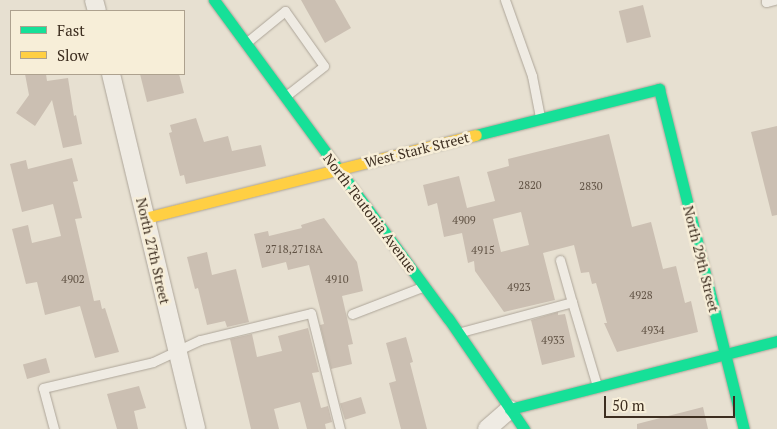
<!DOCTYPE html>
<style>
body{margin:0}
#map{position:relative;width:777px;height:429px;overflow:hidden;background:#e7e0d1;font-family:"PT Serif",serif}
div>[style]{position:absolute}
.building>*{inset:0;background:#cbbfb2;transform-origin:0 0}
.roads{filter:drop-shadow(0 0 1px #ada599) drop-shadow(0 0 1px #ada599)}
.lane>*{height:9px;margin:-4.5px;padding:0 4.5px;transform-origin:4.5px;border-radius:4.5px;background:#efebe3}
.street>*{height:18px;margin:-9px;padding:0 9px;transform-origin:9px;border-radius:9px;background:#efebe3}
.fast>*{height:11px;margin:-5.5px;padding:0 5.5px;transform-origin:5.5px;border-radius:5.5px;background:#16e098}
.slow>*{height:11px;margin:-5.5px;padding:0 5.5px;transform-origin:5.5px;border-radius:5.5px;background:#ffcf43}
span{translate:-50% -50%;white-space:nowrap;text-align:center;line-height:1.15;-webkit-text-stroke:5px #f7eed8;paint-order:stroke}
.number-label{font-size:11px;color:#605244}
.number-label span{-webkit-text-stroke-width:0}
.street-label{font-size:14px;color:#3d2e20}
.legend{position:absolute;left:10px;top:10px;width:175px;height:65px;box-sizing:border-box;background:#f7eed8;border:1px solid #ada18e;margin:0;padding:6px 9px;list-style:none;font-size:15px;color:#3d2e20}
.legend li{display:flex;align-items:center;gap:10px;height:25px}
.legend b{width:25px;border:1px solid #ada18e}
.scale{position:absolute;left:604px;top:396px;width:131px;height:22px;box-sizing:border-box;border:2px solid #3d2e20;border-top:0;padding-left:6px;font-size:15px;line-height:18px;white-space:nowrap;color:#3d2e20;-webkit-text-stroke:4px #f7eed8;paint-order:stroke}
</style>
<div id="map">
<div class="building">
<i style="clip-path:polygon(301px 0,335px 0,351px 28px,325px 43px)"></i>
<i style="left:643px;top:5px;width:33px;height:25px;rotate:76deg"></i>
<i style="clip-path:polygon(25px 74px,46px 74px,47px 81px,68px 78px,74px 116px,76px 115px,82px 144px,63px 148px,52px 100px,35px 126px,16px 113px,29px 95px)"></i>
<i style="clip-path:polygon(140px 74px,179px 74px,184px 93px,147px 102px)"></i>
<i style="clip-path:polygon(196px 118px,204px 142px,228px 136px,232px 151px,261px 145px,266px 166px,186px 184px,184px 175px,180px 176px,169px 133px,172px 132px,170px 125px)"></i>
<i style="clip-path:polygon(777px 126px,777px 215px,772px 216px,751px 132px)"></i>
<i style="clip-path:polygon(evenodd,609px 134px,632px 227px,651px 222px,663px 269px,676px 266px,685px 303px,691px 301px,698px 332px,617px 352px,604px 323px,607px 323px,596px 283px,592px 284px,589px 272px,581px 273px,574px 245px,543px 253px,555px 300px,504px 312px,475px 271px,474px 261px,468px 263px,462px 233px,444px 237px,437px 203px,428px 206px,423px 185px,459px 176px,467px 208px,495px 201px,487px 172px,509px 166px,508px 159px,609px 134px,521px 212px,529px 245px,501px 252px,493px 219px,521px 212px)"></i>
<i style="clip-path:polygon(72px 158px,78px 181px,73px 182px,82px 218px,75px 219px,87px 270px,94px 301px,100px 300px,102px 309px,105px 308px,119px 352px,95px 358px,80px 306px,45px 315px,37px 282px,26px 284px,12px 229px,28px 225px,32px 243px,61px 236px,53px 204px,22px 212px,10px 164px,26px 160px,28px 169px)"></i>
<i style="clip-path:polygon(324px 218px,357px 262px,363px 291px,342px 296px,353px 344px,348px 345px,352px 364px,331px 369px,320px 325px,324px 324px,309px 265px,288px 270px,286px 262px,262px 268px,254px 234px,268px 231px,269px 236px,302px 228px,301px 225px)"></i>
<i style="clip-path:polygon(207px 252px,212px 275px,236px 269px,249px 322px,227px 327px,225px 321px,207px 325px,198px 288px,195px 289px,187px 257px)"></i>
<i style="clip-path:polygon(558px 312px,558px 315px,565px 314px,575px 357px,542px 365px,531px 320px)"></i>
<i style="clip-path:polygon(308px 328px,319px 372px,312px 373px,321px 408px,328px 406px,332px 422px,325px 424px,326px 429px,307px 429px,300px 402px,274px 409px,279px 429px,251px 429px,230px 339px,252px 334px,257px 357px,282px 351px,278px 336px)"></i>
<i style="clip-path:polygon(406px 337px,413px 362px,410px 363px,427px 429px,401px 429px,389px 383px,396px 381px,386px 343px)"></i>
<i style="left:46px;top:358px;width:15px;height:24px;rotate:74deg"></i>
<i style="clip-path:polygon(139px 386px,146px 408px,134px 411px,138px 429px,117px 429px,107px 394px)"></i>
<i style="left:361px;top:397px;width:17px;height:22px;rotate:73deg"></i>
<i style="clip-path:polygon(703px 407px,708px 429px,637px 429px,637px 424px)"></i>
</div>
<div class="roads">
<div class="lane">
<i style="left:505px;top:0;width:81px;rotate:70.4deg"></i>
<i style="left:532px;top:76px;width:42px;rotate:79deg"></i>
<i style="left:766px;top:0;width:2px;rotate:90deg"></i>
<i style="left:766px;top:2px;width:9px;rotate:-13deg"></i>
<i style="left:247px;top:42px;width:49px;rotate:-39.2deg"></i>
<i style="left:285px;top:11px;width:67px;rotate:54.7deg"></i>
<i style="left:324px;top:66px;width:47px;rotate:141.9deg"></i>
<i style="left:560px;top:260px;width:44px;rotate:74.1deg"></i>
<i style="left:352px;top:314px;width:75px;rotate:-21.1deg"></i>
<i style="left:461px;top:332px;width:115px;rotate:-15.1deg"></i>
<i style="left:572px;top:302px;width:88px;rotate:73.4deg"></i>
<i style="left:54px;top:429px;width:42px;rotate:-105deg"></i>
<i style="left:43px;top:388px;width:113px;rotate:-13.3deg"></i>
<i style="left:153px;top:362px;width:52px;rotate:-25.1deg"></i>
<i style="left:200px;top:340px;width:114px;rotate:-13.7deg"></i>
<i style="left:311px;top:313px;width:120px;rotate:76deg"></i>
</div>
<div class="street">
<i style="left:94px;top:0;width:11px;rotate:75deg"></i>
<i style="left:111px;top:74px;width:365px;rotate:76.5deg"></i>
<i style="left:487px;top:429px;width:30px;rotate:-41deg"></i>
</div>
<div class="fast">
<i style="left:214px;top:0;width:395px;rotate:53.7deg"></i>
<i style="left:448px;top:318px;width:135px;rotate:55.6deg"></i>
<i style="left:476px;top:135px;width:189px;rotate:-14.1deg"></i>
<i style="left:659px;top:89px;width:350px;rotate:76deg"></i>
<i style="left:510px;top:409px;width:276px;rotate:-14.3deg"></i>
</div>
<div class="slow">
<i style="left:145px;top:218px;width:341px;rotate:-14.1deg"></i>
</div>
</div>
<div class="number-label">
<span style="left:530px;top:185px">2820</span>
<span style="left:591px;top:186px">2830</span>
<span style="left:464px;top:220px">4909</span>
<span style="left:294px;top:249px">2718,2718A</span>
<span style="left:483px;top:250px">4915</span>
<span style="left:73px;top:279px">4902</span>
<span style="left:337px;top:279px">4910</span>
<span style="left:519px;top:287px">4923</span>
<span style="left:641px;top:295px">4928</span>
<span style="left:653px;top:330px">4934</span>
<span style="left:553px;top:340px">4933</span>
</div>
<div class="street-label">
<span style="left:417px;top:150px;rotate:-14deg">West Stark Street</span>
<span style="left:370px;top:213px;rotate:53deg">North Teutonia Avenue</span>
<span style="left:153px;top:251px;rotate:77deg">North 27th Street</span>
<span style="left:701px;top:259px;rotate:76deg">North 29th Street</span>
</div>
<ul class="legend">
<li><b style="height:6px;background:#16e098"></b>Fast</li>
<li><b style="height:6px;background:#ffcf43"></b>Slow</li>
</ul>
<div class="scale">50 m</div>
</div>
